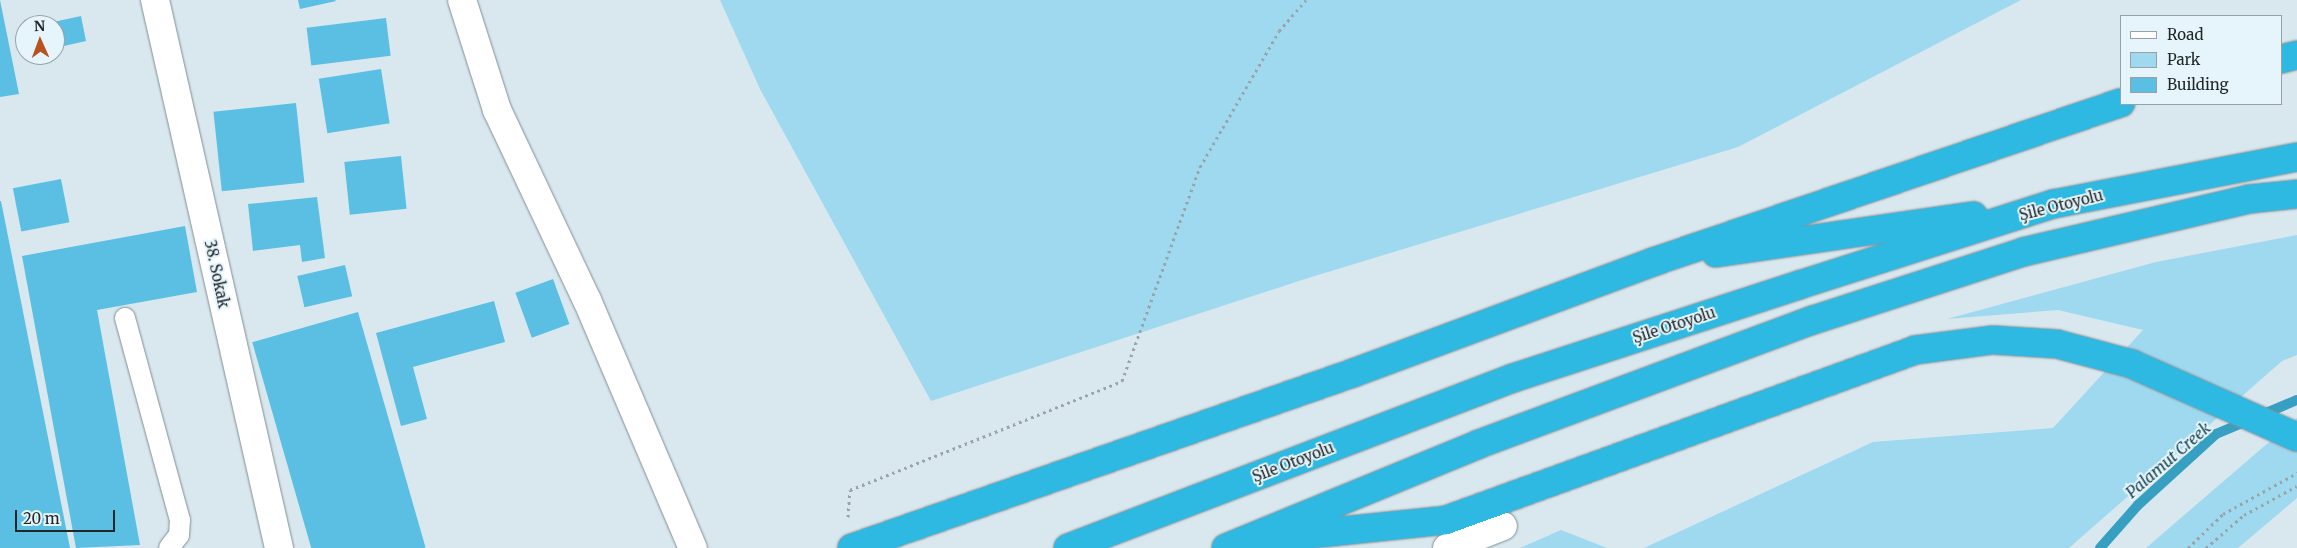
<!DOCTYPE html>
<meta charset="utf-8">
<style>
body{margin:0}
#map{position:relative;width:2297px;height:548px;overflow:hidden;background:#d8e8ee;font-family:Merriweather,serif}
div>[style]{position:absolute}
.green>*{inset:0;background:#9ed9ef}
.stream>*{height:10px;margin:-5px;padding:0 5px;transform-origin:5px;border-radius:5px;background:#369fc2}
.building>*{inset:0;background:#5abfe2;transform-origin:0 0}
.path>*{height:3px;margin-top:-1.5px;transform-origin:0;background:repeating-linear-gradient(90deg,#98a4a9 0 2.5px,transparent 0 6.5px)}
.roads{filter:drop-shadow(0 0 1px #818f95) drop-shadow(0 0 1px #818f95)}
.lane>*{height:20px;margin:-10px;padding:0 10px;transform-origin:10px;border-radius:10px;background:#fff}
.street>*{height:28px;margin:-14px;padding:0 14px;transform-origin:14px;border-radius:14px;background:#fff}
.highway>*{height:28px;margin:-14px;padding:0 14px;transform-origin:14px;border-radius:14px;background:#2eb9e3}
span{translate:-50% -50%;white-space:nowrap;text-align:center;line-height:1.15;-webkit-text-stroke:4px #e5f5fb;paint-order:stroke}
.street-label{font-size:15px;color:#212629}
.water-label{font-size:16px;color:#184453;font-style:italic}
.legend{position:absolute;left:2120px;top:15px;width:162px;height:90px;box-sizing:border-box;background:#e5f5fb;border:1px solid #97a2a7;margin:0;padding:6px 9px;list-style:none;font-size:15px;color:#212629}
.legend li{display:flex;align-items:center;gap:10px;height:25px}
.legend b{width:25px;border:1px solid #97a2a7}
.north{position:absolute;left:15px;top:15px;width:50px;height:50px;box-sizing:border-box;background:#e5f5fb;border:1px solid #97a2a7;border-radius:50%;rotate:358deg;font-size:14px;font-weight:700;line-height:20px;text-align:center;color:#212629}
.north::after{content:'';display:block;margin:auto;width:18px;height:22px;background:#b75321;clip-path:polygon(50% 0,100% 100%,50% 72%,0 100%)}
.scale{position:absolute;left:15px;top:510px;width:100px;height:22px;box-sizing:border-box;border:2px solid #212629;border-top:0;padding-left:6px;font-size:15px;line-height:18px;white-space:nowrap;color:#212629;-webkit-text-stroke:4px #e5f5fb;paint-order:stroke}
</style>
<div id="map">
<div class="green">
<i style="clip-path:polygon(720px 0,2021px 0,1738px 147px,1305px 279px,931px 401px,760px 89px)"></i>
<i style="clip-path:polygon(2297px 235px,2297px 355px,2282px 361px,2069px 548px,1644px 548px,1873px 442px,2053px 428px,2143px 330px,2058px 310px,1947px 319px,2156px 262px)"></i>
<i style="clip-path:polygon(2297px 418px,2297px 498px,2238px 548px,2146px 548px)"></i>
<i style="clip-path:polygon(1561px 530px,1607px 548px,1520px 548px)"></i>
</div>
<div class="stream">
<i style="left:2100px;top:548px;width:57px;rotate:-48.5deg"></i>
<i style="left:2138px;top:505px;width:105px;rotate:-42.3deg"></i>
<i style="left:2216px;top:434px;width:88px;rotate:-22.8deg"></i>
</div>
<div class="building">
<i style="clip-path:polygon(0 0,19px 94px,0 97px)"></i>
<i style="clip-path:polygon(298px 0,335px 0,336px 1px,300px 9px)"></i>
<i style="clip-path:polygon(81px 16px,86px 41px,55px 48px,55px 25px,44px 24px)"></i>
<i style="left:386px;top:18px;width:38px;height:80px;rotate:83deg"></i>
<i style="left:381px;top:69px;width:55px;height:63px;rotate:81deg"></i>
<i style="left:296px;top:103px;width:80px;height:83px;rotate:84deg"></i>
<i style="left:401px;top:156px;width:53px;height:57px;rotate:84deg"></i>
<i style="left:61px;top:179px;width:44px;height:49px;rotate:79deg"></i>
<i style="clip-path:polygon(317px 197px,325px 258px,302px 262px,300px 245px,253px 251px,248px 204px)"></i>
<i style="clip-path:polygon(0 201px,1px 201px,70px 548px,0 548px)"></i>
<i style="clip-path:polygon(185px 226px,197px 292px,97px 310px,140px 545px,76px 548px,22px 256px)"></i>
<i style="left:345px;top:265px;width:32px;height:49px;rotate:77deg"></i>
<i style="left:553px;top:279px;width:48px;height:40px;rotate:70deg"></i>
<i style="clip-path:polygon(494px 301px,505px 342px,413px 367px,427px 419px,401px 426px,376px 333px)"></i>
<i style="left:358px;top:312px;width:245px;height:110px;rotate:74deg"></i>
</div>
<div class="path">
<i style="left:848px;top:517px;width:27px;rotate:-86deg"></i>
<i style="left:850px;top:490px;width:293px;rotate:-21.8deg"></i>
<i style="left:1122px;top:381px;width:228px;rotate:-70deg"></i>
<i style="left:1200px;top:167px;width:157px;rotate:-59.8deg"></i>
<i style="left:1279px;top:31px;width:41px;rotate:-48.9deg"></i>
<i style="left:2188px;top:548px;width:49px;rotate:-44.2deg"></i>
<i style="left:2223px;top:514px;width:85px;rotate:-29deg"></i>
<i style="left:2206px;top:548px;width:50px;rotate:-41deg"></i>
<i style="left:2244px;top:515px;width:60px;rotate:-28.7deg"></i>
</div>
<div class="roads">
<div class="lane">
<i style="left:125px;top:318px;width:209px;rotate:74.8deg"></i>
<i style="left:180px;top:520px;width:15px;rotate:94deg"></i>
<i style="left:179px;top:535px;width:16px;rotate:128deg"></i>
</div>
<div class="street">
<i style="left:155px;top:0;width:562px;rotate:77.25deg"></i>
<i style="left:462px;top:0;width:115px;rotate:72.3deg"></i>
<i style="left:497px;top:110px;width:210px;rotate:64.7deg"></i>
<i style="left:587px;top:300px;width:270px;rotate:66.9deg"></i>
<i style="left:1447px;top:548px;width:60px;rotate:-21.4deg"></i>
</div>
<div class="highway">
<i style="left:2281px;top:59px;width:16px;rotate:-14deg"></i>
<i style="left:1716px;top:253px;width:260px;rotate:-8.2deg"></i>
<i style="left:1273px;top:538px;width:174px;rotate:-5.9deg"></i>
<i style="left:1446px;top:520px;width:499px;rotate:-19.9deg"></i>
<i style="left:1915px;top:350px;width:79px;rotate:-7.3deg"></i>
<i style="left:1993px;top:340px;width:64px;rotate:3.6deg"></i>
<i style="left:2057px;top:344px;width:78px;rotate:14.9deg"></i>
<i style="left:2132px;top:364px;width:180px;rotate:23.9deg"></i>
<i style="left:852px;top:548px;width:531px;rotate:-19.25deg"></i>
<i style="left:1353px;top:373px;width:320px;rotate:-20.3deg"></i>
<i style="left:1653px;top:262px;width:494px;rotate:-18.8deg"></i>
<i style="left:1068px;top:548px;width:476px;rotate:-20.9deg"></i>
<i style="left:1513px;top:378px;width:301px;rotate:-18deg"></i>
<i style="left:1799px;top:285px;width:267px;rotate:-17.7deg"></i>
<i style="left:2053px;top:204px;width:248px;rotate:-10.9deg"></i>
<i style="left:1226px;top:548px;width:274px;rotate:-22.3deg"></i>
<i style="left:1479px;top:444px;width:356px;rotate:-20.4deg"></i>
<i style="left:1813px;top:320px;width:221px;rotate:-17.9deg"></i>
<i style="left:2023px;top:252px;width:232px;rotate:-13.2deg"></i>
<i style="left:2249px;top:199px;width:48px;rotate:-5.9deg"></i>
</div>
</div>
<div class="street-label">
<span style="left:2061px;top:205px;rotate:-14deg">Şile Otoyolu</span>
<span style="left:217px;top:274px;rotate:78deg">38. Sokak</span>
<span style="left:1674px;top:325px;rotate:-18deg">Şile Otoyolu</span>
<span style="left:1293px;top:462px;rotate:-21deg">Şile Otoyolu</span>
</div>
<div class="water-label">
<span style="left:2168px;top:460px;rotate:-41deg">Palamut Creek</span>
</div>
<ul class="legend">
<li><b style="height:6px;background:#fff"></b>Road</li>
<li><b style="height:14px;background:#9ed9ef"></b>Park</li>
<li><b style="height:14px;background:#5abfe2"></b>Building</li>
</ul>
<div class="north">N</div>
<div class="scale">20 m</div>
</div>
